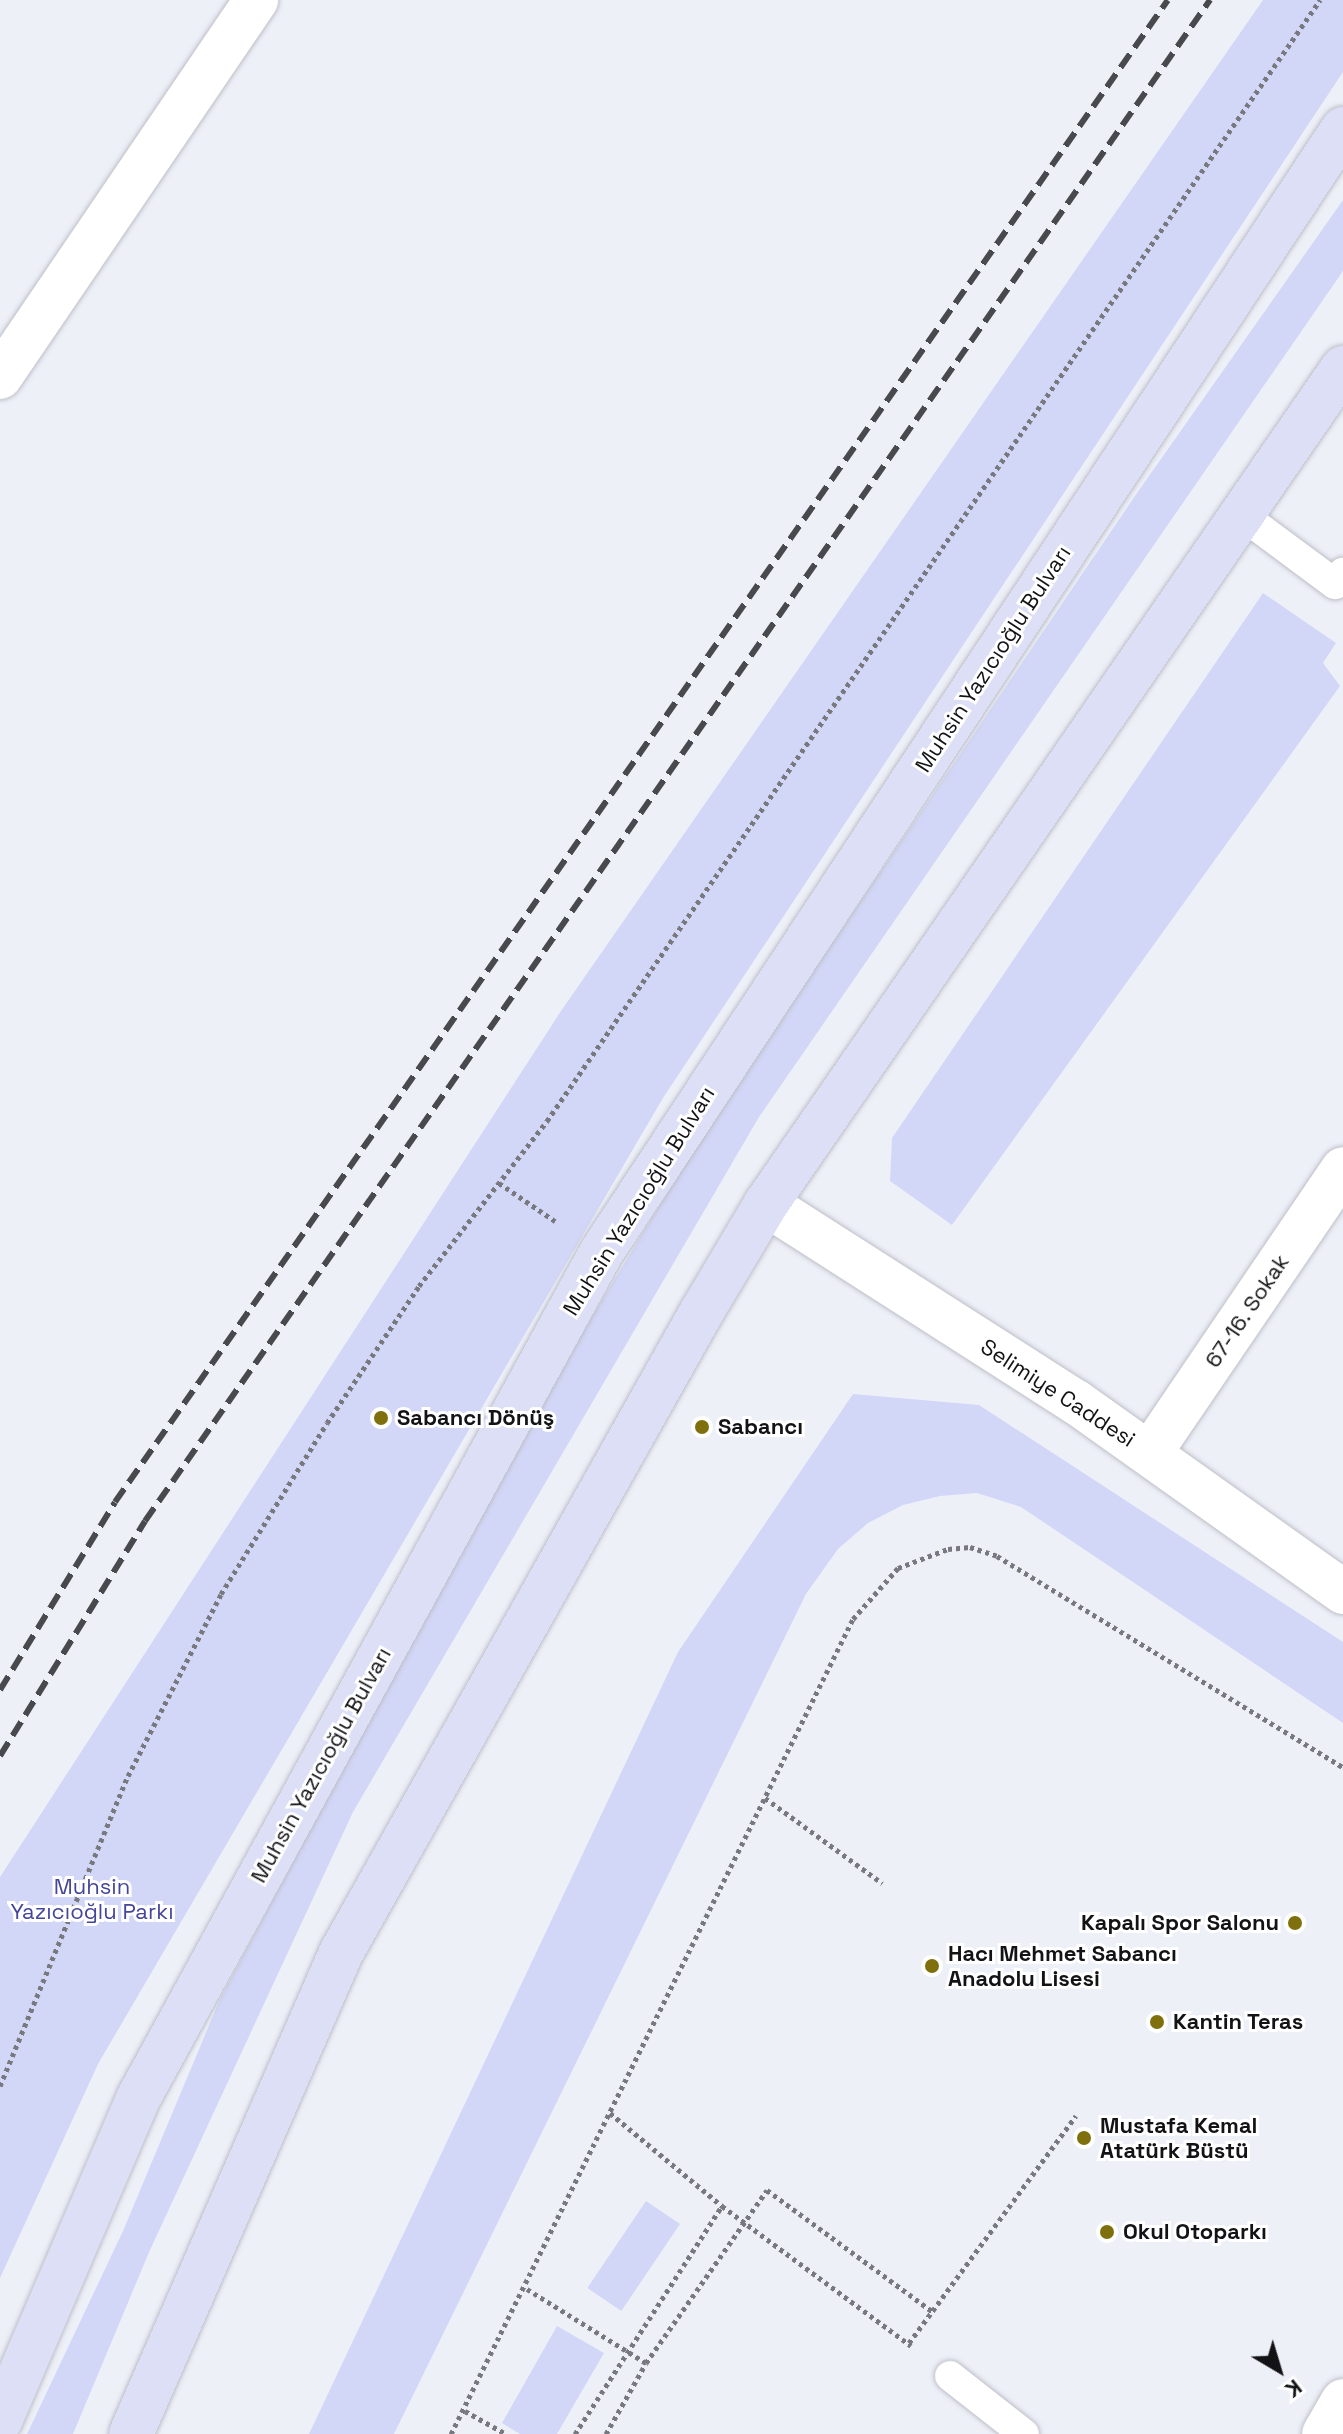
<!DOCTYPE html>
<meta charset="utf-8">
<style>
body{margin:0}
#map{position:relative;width:1343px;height:2434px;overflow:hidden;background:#eef0f8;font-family:"Space Grotesk",sans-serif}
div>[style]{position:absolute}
.green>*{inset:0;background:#d3d7f7;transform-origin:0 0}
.path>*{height:5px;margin-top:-2.5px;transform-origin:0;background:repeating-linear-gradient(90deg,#78797e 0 4px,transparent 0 8px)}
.roads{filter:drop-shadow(0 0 2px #bdbfc7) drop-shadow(0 0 2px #bdbfc7)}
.lane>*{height:30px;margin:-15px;padding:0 15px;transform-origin:15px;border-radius:15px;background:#fff}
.street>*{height:44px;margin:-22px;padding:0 22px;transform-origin:22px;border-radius:22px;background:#fff}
.primary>*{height:44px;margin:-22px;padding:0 22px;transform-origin:22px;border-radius:22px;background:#dcdff5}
.rail>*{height:6px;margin-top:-3px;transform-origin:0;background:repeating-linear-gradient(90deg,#48494d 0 16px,transparent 0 24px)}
.dots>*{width:22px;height:22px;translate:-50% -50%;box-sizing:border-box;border:4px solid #fff;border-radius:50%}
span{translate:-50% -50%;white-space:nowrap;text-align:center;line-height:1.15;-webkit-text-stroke:6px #fff;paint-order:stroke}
.street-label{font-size:22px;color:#131316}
.poi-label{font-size:22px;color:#131316;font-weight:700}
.left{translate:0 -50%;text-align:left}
.right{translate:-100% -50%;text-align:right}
.park-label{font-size:22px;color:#45459a}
.north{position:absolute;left:1239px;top:2330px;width:80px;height:80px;-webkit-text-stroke:6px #fff;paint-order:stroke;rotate:142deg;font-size:22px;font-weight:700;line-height:32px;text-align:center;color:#131316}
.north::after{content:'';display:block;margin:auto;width:28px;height:36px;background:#131316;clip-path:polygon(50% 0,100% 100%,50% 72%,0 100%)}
</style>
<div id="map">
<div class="green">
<i style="clip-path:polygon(1263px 0,1343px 0,1343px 72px,663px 1098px,98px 2064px,0 2278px,0 1877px,561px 1011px)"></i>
<i style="clip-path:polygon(1343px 200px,1343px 271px,759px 1117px,353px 1812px,150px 2250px,73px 2434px,27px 2434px,123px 2231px,220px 1999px,526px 1425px,672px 1185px,810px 976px,1137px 493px)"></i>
<i style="clip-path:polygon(1263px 593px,1336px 643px,1323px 663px,1340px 686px,952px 1225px,890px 1181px,892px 1138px)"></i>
<i style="clip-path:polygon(853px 1394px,979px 1405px,1343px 1642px,1343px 1723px,1021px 1507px,977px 1493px,940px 1496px,903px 1505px,868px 1523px,838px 1549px,806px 1594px,394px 2434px,309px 2434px,678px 1652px)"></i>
<i style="left:646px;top:2201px;width:41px;height:105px;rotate:34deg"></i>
<i style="clip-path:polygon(557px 2326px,604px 2353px,557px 2434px,520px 2434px,502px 2423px)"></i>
</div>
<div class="path">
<i style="left:499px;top:1183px;width:68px;rotate:34.2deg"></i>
<i style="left:765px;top:1798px;width:145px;rotate:36deg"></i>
<i style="left:0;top:2086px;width:335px;rotate:-67.6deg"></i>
<i style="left:128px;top:1776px;width:204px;rotate:-62.9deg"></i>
<i style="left:221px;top:1594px;width:201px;rotate:-58.2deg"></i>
<i style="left:327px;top:1423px;width:165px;rotate:-56.1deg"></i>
<i style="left:419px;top:1286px;width:209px;rotate:-52.2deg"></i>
<i style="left:547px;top:1121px;width:1362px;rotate:-55.41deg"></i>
<i style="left:610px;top:2113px;width:146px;rotate:39.7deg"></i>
<i style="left:722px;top:2206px;width:235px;rotate:36.5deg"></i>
<i style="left:527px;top:2289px;width:140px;rotate:31.9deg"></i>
<i style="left:909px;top:2343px;width:282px;rotate:-53.7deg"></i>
<i style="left:465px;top:2411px;width:47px;rotate:29.3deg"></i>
<i style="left:451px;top:2434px;width:909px;rotate:-63.75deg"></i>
<i style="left:853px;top:1619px;width:68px;rotate:-48.6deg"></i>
<i style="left:898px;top:1568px;width:53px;rotate:-20.8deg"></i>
<i style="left:948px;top:1549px;width:22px;rotate:-5deg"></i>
<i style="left:970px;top:1547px;width:28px;rotate:18deg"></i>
<i style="left:997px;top:1556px;width:405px;rotate:31.4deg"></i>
<i style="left:575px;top:2434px;width:271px;rotate:-57.2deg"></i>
<i style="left:606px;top:2434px;width:81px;rotate:-60.6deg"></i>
<i style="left:646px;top:2363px;width:211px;rotate:-55deg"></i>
<i style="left:767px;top:2190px;width:205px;rotate:36.3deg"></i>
</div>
<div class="roads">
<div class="lane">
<i style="left:1242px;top:515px;width:116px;rotate:36.6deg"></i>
<i style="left:1335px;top:584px;width:14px;rotate:-54deg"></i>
<i style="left:950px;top:2376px;width:94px;rotate:38.1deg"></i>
</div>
<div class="street">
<i style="left:0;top:377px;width:456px;rotate:-55.8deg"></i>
<i style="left:766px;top:1204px;width:368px;rotate:32.6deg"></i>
<i style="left:1076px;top:1402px;width:328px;rotate:35.4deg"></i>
<i style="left:1150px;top:1453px;width:343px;rotate:-55.8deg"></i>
<i style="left:1324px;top:2434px;width:38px;rotate:-60deg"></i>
</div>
<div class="primary">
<i style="left:0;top:2421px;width:353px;rotate:-66.8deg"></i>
<i style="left:139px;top:2097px;width:962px;rotate:-61.3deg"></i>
<i style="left:601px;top:1253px;width:1347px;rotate:-56.57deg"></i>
<i style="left:131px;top:2434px;width:525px;rotate:-66.41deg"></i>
<i style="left:341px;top:1953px;width:734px;rotate:-60.64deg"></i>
<i style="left:701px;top:1313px;width:127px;rotate:-59.2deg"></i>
<i style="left:766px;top:1204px;width:1016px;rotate:-55.39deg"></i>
</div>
</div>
<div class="rail">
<i style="left:0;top:1690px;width:220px;rotate:-58.5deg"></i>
<i style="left:115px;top:1502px;width:1834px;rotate:-54.97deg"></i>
<i style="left:0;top:1756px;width:276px;rotate:-58.3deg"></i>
<i style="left:145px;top:1521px;width:1857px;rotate:-55deg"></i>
</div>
<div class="dots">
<i style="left:381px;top:1418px;background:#7f6f0d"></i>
<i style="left:702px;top:1427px;background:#7f6f0d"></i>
<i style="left:1295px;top:1923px;background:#7f6f0d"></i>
<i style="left:932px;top:1966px;background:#7f6f0d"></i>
<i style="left:1157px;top:2022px;background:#7f6f0d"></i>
<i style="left:1084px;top:2138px;background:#7f6f0d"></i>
<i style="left:1107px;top:2232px;background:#7f6f0d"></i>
</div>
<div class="street-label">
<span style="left:993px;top:659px;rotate:-57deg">Muhsin Yazıcıoğlu Bulvarı</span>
<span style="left:639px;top:1201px;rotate:-58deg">Muhsin Yazıcıoğlu Bulvarı</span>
<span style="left:1247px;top:1311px;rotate:-56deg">67-16. Sokak</span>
<span style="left:1058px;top:1393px;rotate:33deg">Selimiye Caddesi</span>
<span style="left:321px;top:1765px;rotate:-61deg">Muhsin Yazıcıoğlu Bulvarı</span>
</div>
<div class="poi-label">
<span class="left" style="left:397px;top:1418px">Sabancı Dönüş</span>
<span class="left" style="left:718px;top:1427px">Sabancı</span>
<span class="right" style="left:1279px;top:1923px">Kapalı Spor Salonu</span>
<span class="left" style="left:948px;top:1966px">Hacı Mehmet Sabancı<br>Anadolu Lisesi</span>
<span class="left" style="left:1173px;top:2022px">Kantin Teras</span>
<span class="left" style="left:1100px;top:2138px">Mustafa Kemal<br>Atatürk Büstü</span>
<span class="left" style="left:1123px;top:2232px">Okul Otoparkı</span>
</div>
<div class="park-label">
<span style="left:92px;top:1899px">Muhsin<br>Yazıcıoğlu Parkı</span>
</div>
<div class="north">K</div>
</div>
